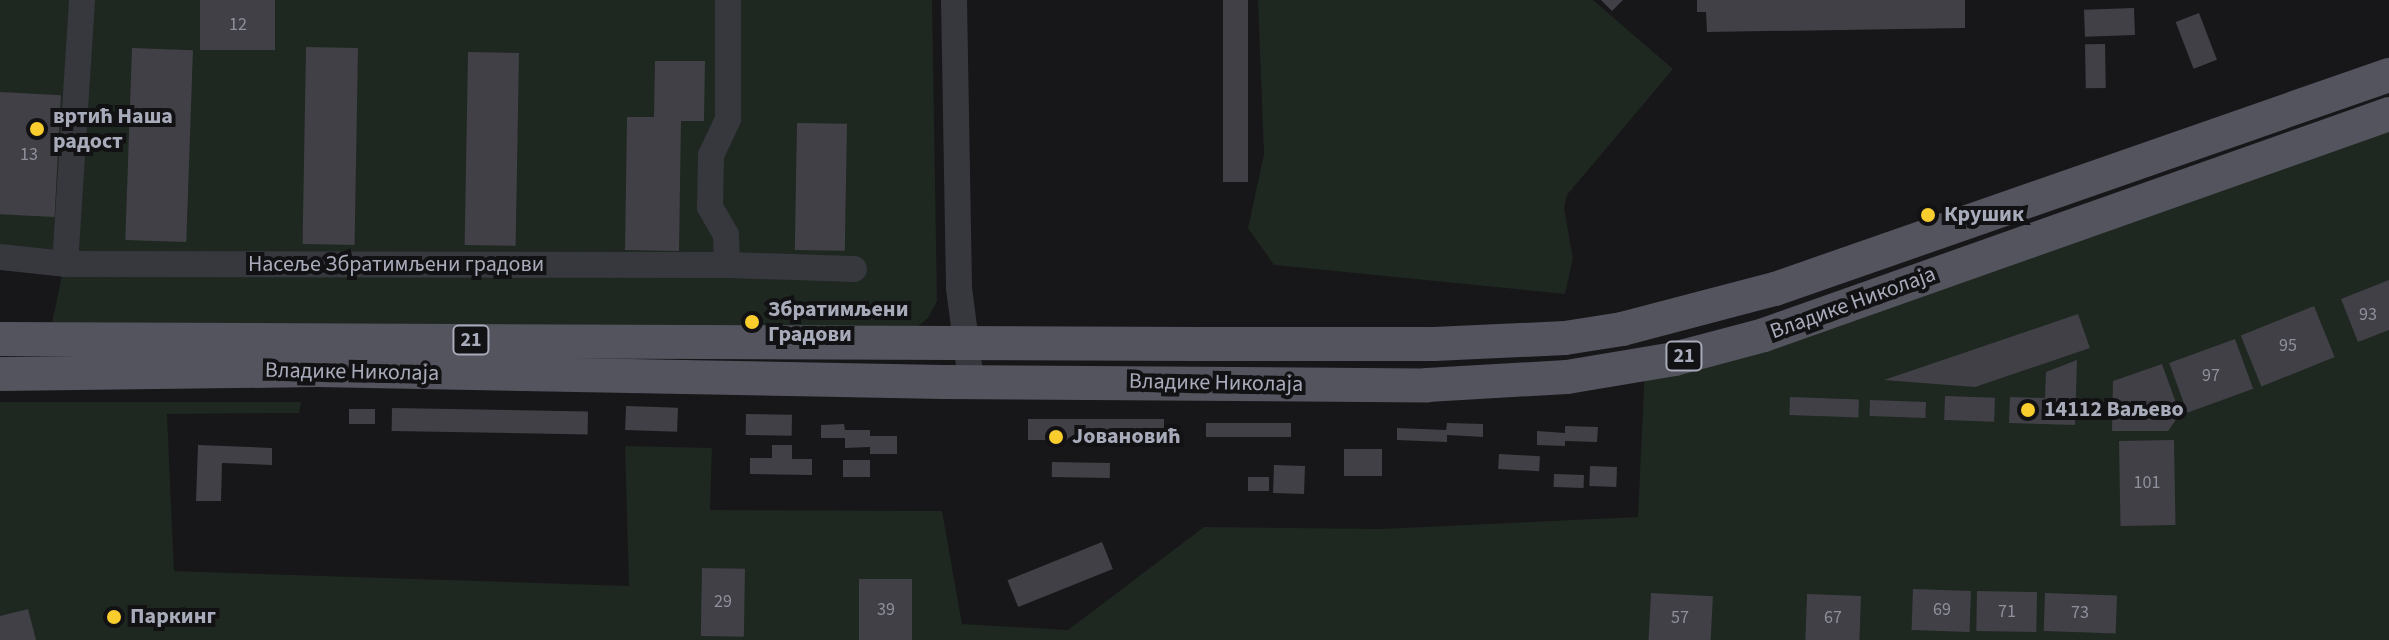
<!DOCTYPE html>
<meta charset="utf-8">
<style>
body{margin:0}
#map{position:relative;width:2389px;height:640px;overflow:hidden;background:#171619;font-family:"Source Sans 3",sans-serif}
div>[style]{position:absolute}
.green>*{inset:0;background:#1e2720}
.building>*{inset:0;background:#414046;transform-origin:0 0}
.minor>*{height:26px;margin:-13px;padding:0 13px;transform-origin:13px;border-radius:13px;background:#37373e}
.major>*{height:34px;margin:-17px;padding:0 17px;transform-origin:17px;border-radius:17px;background:#53545d}
.dots>*{width:22px;height:22px;translate:-50% -50%;box-sizing:border-box;border:4px solid #121114;border-radius:50%}
span{translate:-50% -50%;white-space:nowrap;text-align:center;line-height:1.15;-webkit-text-stroke:8px #121114;paint-order:stroke}
.number-label{font-size:18px;color:#8e909c}
.number-label span{-webkit-text-stroke-width:0}
.shield-label span{padding:2px 6px;background:#121114;border:2px solid;border-radius:6px;-webkit-text-stroke-width:0}
.shield-label{font-size:20px;color:#a8abb9;font-weight:700}
.poi-label{font-size:22px;color:#a8abb9;font-weight:700}
.left{translate:0 -50%;text-align:left}
.street-label{font-size:22px;color:#a8abb9}
</style>
<div id="map">
<div class="green">
<i style="clip-path:polygon(0 0,932px 0,937px 301px,928px 318px,910px 333px,52px 323px,64px 265px,0 257px)"></i>
<i style="clip-path:polygon(1258px 0,1593px 0,1673px 69px,1567px 195px,1564px 208px,1573px 258px,1565px 294px,1274px 265px,1248px 228px,1264px 154px)"></i>
<i style="clip-path:polygon(2389px 113px,2389px 640px,0 640px,0 402px,301px 402px,299px 413px,167px 414px,174px 571px,629px 586px,625px 446px,712px 448px,710px 510px,942px 511px,962px 624px,1068px 630px,1204px 527px,1382px 529px,1638px 517px,1645px 365px)"></i>
</div>
<div class="building">
<i style="left:200px;top:0;width:75px;height:50px"></i>
<i style="left:1223px;top:0;width:25px;height:182px"></i>
<i style="clip-path:polygon(1601px 0,1623px 0,1612px 11px)"></i>
<i style="clip-path:polygon(1697px 0,1965px 0,1965px 28px,1707px 32px,1706px 12px,1697px 12px)"></i>
<i style="left:2134px;top:8px;width:27px;height:50px;rotate:88deg"></i>
<i style="left:2199px;top:13px;width:50px;height:25px;rotate:69deg"></i>
<i style="left:2105px;top:44px;width:44px;height:20px;rotate:89deg"></i>
<i style="left:306px;top:47px;width:52px;height:197px;rotate:1deg"></i>
<i style="left:132px;top:48px;width:61px;height:192px;rotate:2deg"></i>
<i style="left:468px;top:52px;width:51px;height:193px;rotate:1deg"></i>
<i style="clip-path:polygon(655px 61px,705px 61px,704px 121px,681px 121px,679px 251px,625px 250px,627px 117px,654px 117px)"></i>
<i style="left:0;top:92px;width:61px;height:122px;rotate:3deg"></i>
<i style="left:797px;top:123px;width:50px;height:127px;rotate:1deg"></i>
<i style="clip-path:polygon(2389px 280px,2389px 330px,2358px 342px,2341px 299px)"></i>
<i style="left:2314px;top:306px;width:55px;height:79px;rotate:68deg"></i>
<i style="clip-path:polygon(2078px 314px,2090px 348px,1975px 387px,1884px 380px)"></i>
<i style="left:2235px;top:339px;width:53px;height:70px;rotate:70deg"></i>
<i style="clip-path:polygon(2077px 360px,2075px 425px,2009px 423px,2010px 397px,2045px 398px,2046px 372px)"></i>
<i style="clip-path:polygon(2162px 364px,2180px 414px,2168px 431px,2112px 431px,2113px 381px)"></i>
<i style="left:1945px;top:396px;width:50px;height:24px;rotate:2deg"></i>
<i style="left:1790px;top:397px;width:69px;height:18px;rotate:2deg"></i>
<i style="left:1870px;top:400px;width:56px;height:16px;rotate:2deg"></i>
<i style="left:626px;top:406px;width:52px;height:24px;rotate:2deg"></i>
<i style="left:392px;top:408px;width:196px;height:23px;rotate:1deg"></i>
<i style="left:349px;top:409px;width:26px;height:15px"></i>
<i style="left:746px;top:414px;width:46px;height:21px;rotate:1deg"></i>
<i style="left:1028px;top:419px;width:136px;height:21px"></i>
<i style="left:1291px;top:423px;width:14px;height:85px;rotate:90deg"></i>
<i style="clip-path:polygon(1447px 423px,1483px 424px,1483px 437px,1447px 435px,1447px 442px,1397px 440px,1397px 428px,1446px 430px)"></i>
<i style="clip-path:polygon(844px 424px,845px 430px,870px 430px,870px 436px,897px 436px,897px 454px,870px 454px,870px 447px,845px 448px,845px 438px,821px 438px,821px 425px)"></i>
<i style="clip-path:polygon(1565px 426px,1598px 427px,1597px 442px,1565px 441px,1565px 446px,1537px 445px,1537px 431px,1565px 433px)"></i>
<i style="left:2174px;top:440px;width:85px;height:55px;rotate:89deg"></i>
<i style="clip-path:polygon(198px 445px,272px 448px,272px 465px,222px 463px,221px 501px,196px 501px)"></i>
<i style="clip-path:polygon(772px 445px,792px 445px,792px 459px,812px 459px,812px 475px,750px 474px,750px 458px,772px 458px)"></i>
<i style="left:1382px;top:449px;width:27px;height:38px;rotate:90deg"></i>
<i style="left:1499px;top:454px;width:41px;height:15px;rotate:3deg"></i>
<i style="left:870px;top:460px;width:17px;height:27px;rotate:90deg"></i>
<i style="left:1052px;top:462px;width:58px;height:15px;rotate:1deg"></i>
<i style="left:1274px;top:465px;width:31px;height:28px;rotate:2deg"></i>
<i style="left:1590px;top:466px;width:27px;height:20px;rotate:2deg"></i>
<i style="left:1554px;top:474px;width:30px;height:13px;rotate:2deg"></i>
<i style="left:1248px;top:477px;width:21px;height:14px"></i>
<i style="left:1102px;top:542px;width:29px;height:102px;rotate:68deg"></i>
<i style="left:702px;top:568px;width:43px;height:68px;rotate:1deg"></i>
<i style="left:859px;top:579px;width:53px;height:61px"></i>
<i style="left:1913px;top:589px;width:58px;height:41px;rotate:2deg"></i>
<i style="left:1977px;top:591px;width:60px;height:40px;rotate:1deg"></i>
<i style="left:1651px;top:593px;width:62px;height:47px;rotate:3deg"></i>
<i style="left:2045px;top:593px;width:72px;height:38px;rotate:2deg"></i>
<i style="left:1807px;top:594px;width:54px;height:46px;rotate:2deg"></i>
<i style="clip-path:polygon(28px 609px,36px 640px,0 640px,0 616px)"></i>
</div>
<div class="minor">
<i style="left:728px;top:0;width:119px;rotate:90deg"></i>
<i style="left:728px;top:119px;width:40px;rotate:115deg"></i>
<i style="left:711px;top:155px;width:52px;rotate:91.1deg"></i>
<i style="left:710px;top:207px;width:32px;rotate:60deg"></i>
<i style="left:726px;top:235px;width:30px;rotate:88deg"></i>
<i style="left:727px;top:265px;width:127px;rotate:1.8deg"></i>
<i style="left:954px;top:0;width:288px;rotate:89deg"></i>
<i style="left:959px;top:288px;width:94px;rotate:82.6deg"></i>
<i style="left:0;top:257px;width:65px;rotate:6.1deg"></i>
<i style="left:65px;top:264px;width:662px;rotate:0.09deg"></i>
<i style="left:65px;top:264px;width:265px;rotate:-86.3deg"></i>
</div>
<div class="major">
<i style="left:0;top:339px;width:1197px;rotate:0.24deg"></i>
<i style="left:1197px;top:344px;width:237px"></i>
<i style="left:1434px;top:344px;width:131px;rotate:-2.6deg"></i>
<i style="left:1565px;top:338px;width:58px;rotate:-9deg"></i>
<i style="left:1622px;top:329px;width:158px;rotate:-14.7deg"></i>
<i style="left:1775px;top:289px;width:650px;rotate:-19.22deg"></i>
<i style="left:0;top:374px;width:318px;rotate:-0.7deg"></i>
<i style="left:318px;top:370px;width:625px;rotate:1.1deg"></i>
<i style="left:943px;top:382px;width:484px;rotate:0.4deg"></i>
<i style="left:1427px;top:385px;width:140px;rotate:-3.3deg"></i>
<i style="left:1567px;top:377px;width:109px;rotate:-9.5deg"></i>
<i style="left:1674px;top:359px;width:93px;rotate:-14.9deg"></i>
<i style="left:1764px;top:335px;width:663px;rotate:-19.47deg"></i>
</div>
<div class="dots">
<i style="left:37px;top:129px;background:#f9cd2e"></i>
<i style="left:1928px;top:215px;background:#f9cd2e"></i>
<i style="left:752px;top:322px;background:#f9cd2e"></i>
<i style="left:2028px;top:410px;background:#f9cd2e"></i>
<i style="left:1056px;top:437px;background:#f9cd2e"></i>
<i style="left:114px;top:617px;background:#f9cd2e"></i>
</div>
<div class="number-label">
<span style="left:238px;top:25px">12</span>
<span style="left:29px;top:155px">13</span>
<span style="left:2368px;top:315px">93</span>
<span style="left:2288px;top:346px">95</span>
<span style="left:2211px;top:376px">97</span>
<span style="left:2147px;top:483px">101</span>
<span style="left:723px;top:602px">29</span>
<span style="left:886px;top:610px">39</span>
<span style="left:1942px;top:610px">69</span>
<span style="left:2007px;top:612px">71</span>
<span style="left:2080px;top:613px">73</span>
<span style="left:1680px;top:618px">57</span>
<span style="left:1833px;top:618px">67</span>
</div>
<div class="shield-label">
<span style="left:471px;top:340px">21</span>
<span style="left:1684px;top:356px">21</span>
</div>
<div class="poi-label">
<span class="left" style="left:53px;top:129px">вртић Наша<br>радост</span>
<span class="left" style="left:1944px;top:215px">Крушик</span>
<span class="left" style="left:768px;top:322px">Збратимљени<br>Градови</span>
<span class="left" style="left:2044px;top:410px">14112 Ваљево</span>
<span class="left" style="left:1072px;top:437px">Јовановић</span>
<span class="left" style="left:130px;top:617px">Паркинг</span>
</div>
<div class="street-label">
<span style="left:396px;top:265px">Насеље Збратимљени градови</span>
<span style="left:1853px;top:303px;rotate:-20deg">Владике Николаја</span>
<span style="left:352px;top:372px;rotate:1deg">Владике Николаја</span>
<span style="left:1216px;top:383px;rotate:1deg">Владике Николаја</span>
</div>
</div>
